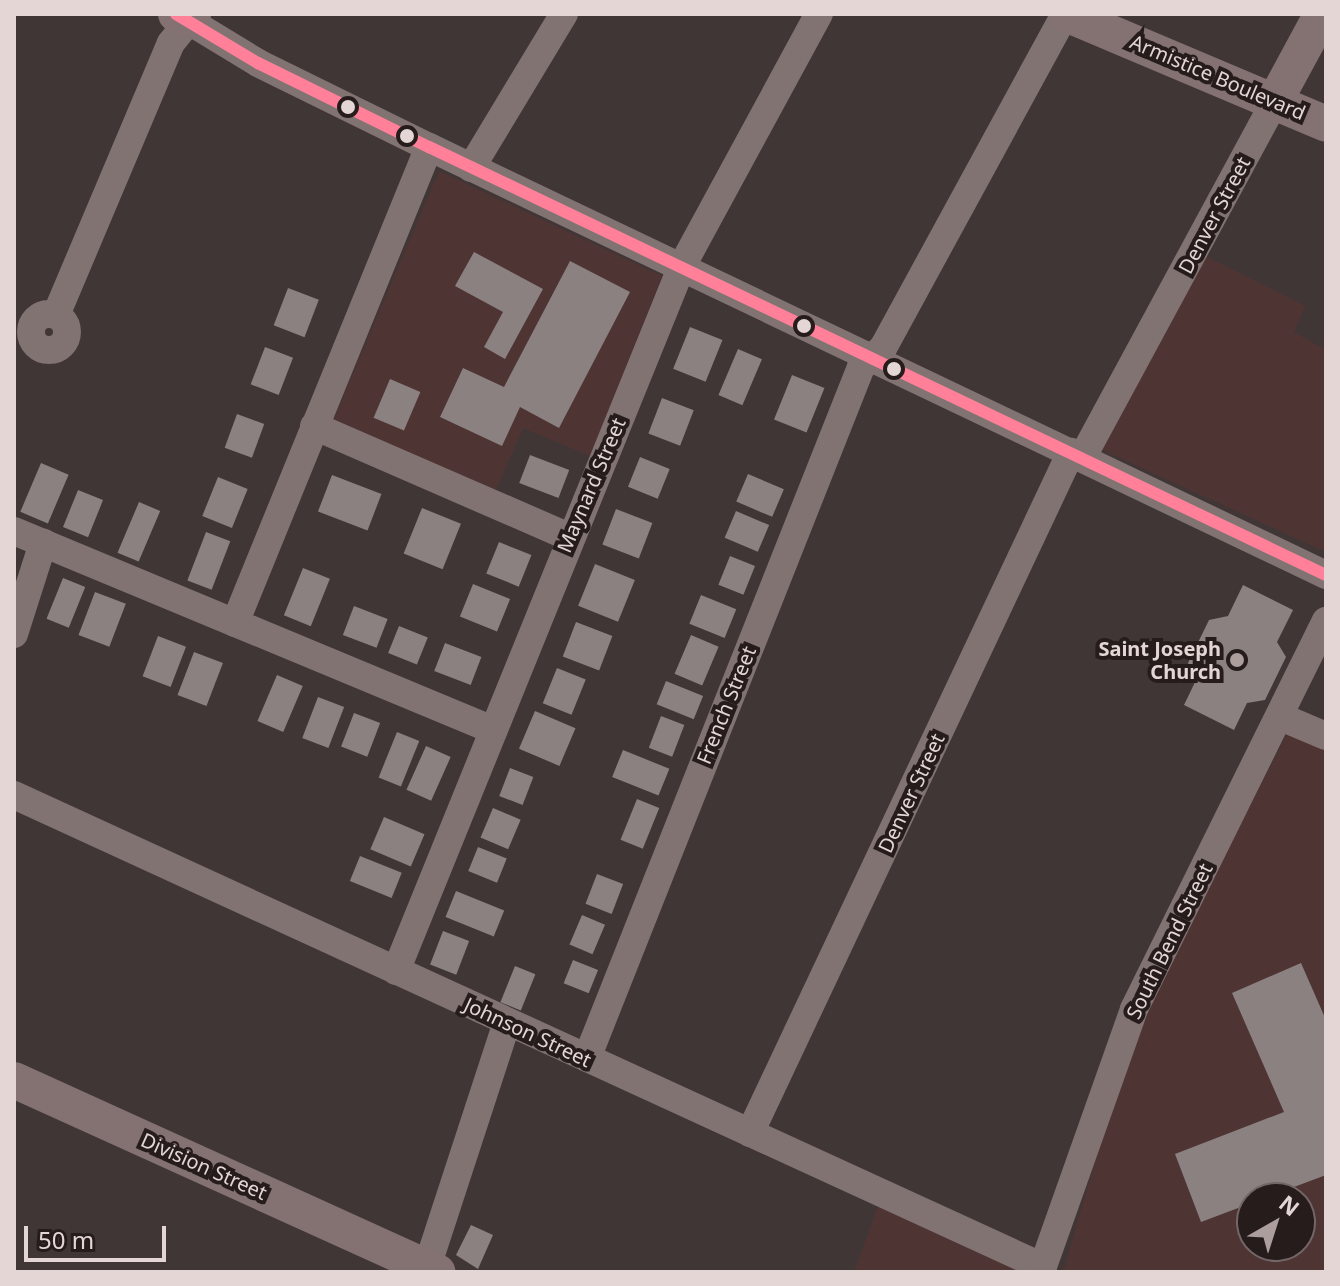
<!DOCTYPE html>
<style>
body{margin:0}
#map{position:relative;width:1340px;height:1286px;overflow:hidden;background:#413636;font-family:"Noto Sans",sans-serif}
div>[style]{position:absolute}
.built>*{inset:0;background:#4f3434}
.building>*{inset:0;background:#8b8181;transform-origin:0 0}
.minor>*{height:28px;margin:-14px;padding:0 14px;transform-origin:14px;border-radius:14px;background:#827373}
.minor>.ring{margin:-14px;padding:0;box-sizing:content-box;background:none;border:28px solid #827373;border-radius:50%}
.major>*{height:36px;margin:-18px;padding:0 18px;transform-origin:18px;border-radius:18px;background:#847273}
.bus-1>*{height:12px;margin:-6px;padding:0 6px;transform-origin:6px;border-radius:6px;background:#ff8098}
.dots>*{width:22px;height:22px;translate:-50% -50%;box-sizing:border-box;border:4px solid #261c1c;border-radius:50%}
span{translate:-50% -50%;white-space:nowrap;text-align:center;line-height:1.15;-webkit-text-stroke:8px #261c1c;paint-order:stroke}
.street-label{font-size:20px;color:#e4d6d5}
.poi-label{font-size:20px;color:#e4d6d5;font-weight:700}
.right{translate:-100% -50%;text-align:right}
.frame{position:absolute;inset:0;border:16px solid #e4d6d5;pointer-events:none}
.north{position:absolute;left:1236px;top:1182px;width:80px;height:80px;box-sizing:border-box;background:#261c1c;border:2px solid #726666;border-radius:50%;rotate:39deg;font-size:22px;font-weight:700;line-height:32px;text-align:center;color:#e4d6d5}
.north::after{content:'';display:block;margin:auto;width:28px;height:36px;background:#ab9e9d;clip-path:polygon(50% 0,100% 100%,50% 72%,0 100%)}
.scale{position:absolute;left:24px;top:1226px;width:142px;height:36px;box-sizing:border-box;border:4px solid #e4d6d5;border-top:0;padding-left:10px;font-size:24px;line-height:28px;white-space:nowrap;color:#e4d6d5;-webkit-text-stroke:6px #261c1c;paint-order:stroke}
</style>
<div id="map">
<div class="built">
<i style="clip-path:polygon(439px 171px,662px 276px,590px 456px,523px 428px,496px 490px,333px 421px)"></i>
<i style="clip-path:polygon(1202px 254px,1305px 306px,1294px 332px,1326px 350px,1326px 552px,1100px 449px)"></i>
<i style="clip-path:polygon(evenodd,1289px 730px,1326px 745px,1326px 1272px,1063px 1272px,1114px 1097px,1163px 977px,1289px 730px,1252px 1198px,1300px 1198px,1300px 1246px,1252px 1246px,1252px 1198px)"></i>
<i style="clip-path:polygon(880px 1200px,1041px 1272px,854px 1272px)"></i>
</div>
<div class="building">
<i style="clip-path:polygon(474px 252px,543px 289px,505px 359px,484px 347px,503px 312px,455px 286px)"></i>
<i style="clip-path:polygon(570px 261px,630px 292px,559px 428px,520px 407px,502px 446px,440px 417px,463px 368px,504px 387px)"></i>
<i style="left:288px;top:288px;width:33px;height:40px;rotate:21deg"></i>
<i style="left:690px;top:327px;width:35px;height:45px;rotate:22deg"></i>
<i style="left:265px;top:347px;width:30px;height:40px;rotate:21deg"></i>
<i style="left:738px;top:349px;width:26px;height:50px;rotate:23deg"></i>
<i style="left:792px;top:375px;width:35px;height:48px;rotate:22deg"></i>
<i style="left:390px;top:379px;width:33px;height:42px;rotate:23deg"></i>
<i style="left:662px;top:398px;width:34px;height:38px;rotate:21deg"></i>
<i style="left:237px;top:414px;width:29px;height:36px;rotate:20deg"></i>
<i style="left:530px;top:455px;width:42px;height:30px;rotate:21deg"></i>
<i style="left:640px;top:457px;width:32px;height:32px;rotate:22deg"></i>
<i style="left:41px;top:463px;width:30px;height:53px;rotate:23deg"></i>
<i style="left:748px;top:474px;width:39px;height:30px;rotate:23deg"></i>
<i style="left:332px;top:475px;width:53px;height:39px;rotate:21deg"></i>
<i style="left:218px;top:477px;width:32px;height:42px;rotate:22deg"></i>
<i style="left:78px;top:490px;width:27px;height:40px;rotate:22deg"></i>
<i style="left:139px;top:502px;width:23px;height:55px;rotate:23deg"></i>
<i style="left:422px;top:508px;width:42px;height:49px;rotate:22deg"></i>
<i style="left:616px;top:509px;width:39px;height:38px;rotate:21deg"></i>
<i style="left:736px;top:511px;width:36px;height:29px;rotate:23deg"></i>
<i style="left:206px;top:532px;width:26px;height:52px;rotate:21deg"></i>
<i style="left:499px;top:542px;width:35px;height:34px;rotate:22deg"></i>
<i style="left:730px;top:556px;width:27px;height:31px;rotate:22deg"></i>
<i style="left:595px;top:564px;width:43px;height:45px;rotate:22deg"></i>
<i style="left:303px;top:568px;width:29px;height:51px;rotate:22deg"></i>
<i style="left:63px;top:578px;width:24px;height:44px;rotate:22deg"></i>
<i style="left:473px;top:584px;width:40px;height:35px;rotate:22deg"></i>
<i style="clip-path:polygon(1243px 585px,1293px 610px,1277px 642px,1286px 657px,1265px 700px,1247px 703px,1234px 730px,1184px 705px,1197px 678px,1188px 663px,1209px 620px,1228px 616px)"></i>
<i style="left:95px;top:592px;width:33px;height:46px;rotate:21deg"></i>
<i style="left:701px;top:595px;width:38px;height:31px;rotate:22deg"></i>
<i style="left:354px;top:606px;width:36px;height:31px;rotate:21deg"></i>
<i style="left:576px;top:622px;width:39px;height:37px;rotate:21deg"></i>
<i style="left:399px;top:626px;width:31px;height:29px;rotate:22deg"></i>
<i style="left:691px;top:635px;width:30px;height:42px;rotate:23deg"></i>
<i style="left:158px;top:636px;width:30px;height:43px;rotate:21deg"></i>
<i style="left:445px;top:643px;width:39px;height:30px;rotate:21deg"></i>
<i style="left:194px;top:652px;width:31px;height:46px;rotate:21deg"></i>
<i style="left:557px;top:668px;width:31px;height:38px;rotate:22deg"></i>
<i style="left:277px;top:675px;width:28px;height:50px;rotate:23deg"></i>
<i style="left:666px;top:681px;width:40px;height:25px;rotate:22deg"></i>
<i style="left:318px;top:697px;width:28px;height:44px;rotate:21deg"></i>
<i style="left:535px;top:711px;width:44px;height:41px;rotate:23deg"></i>
<i style="left:354px;top:713px;width:28px;height:36px;rotate:21deg"></i>
<i style="left:661px;top:716px;width:25px;height:34px;rotate:21deg"></i>
<i style="left:397px;top:732px;width:24px;height:49px;rotate:22deg"></i>
<i style="left:426px;top:746px;width:27px;height:48px;rotate:24deg"></i>
<i style="left:623px;top:750px;width:50px;height:29px;rotate:22deg"></i>
<i style="left:510px;top:768px;width:25px;height:30px;rotate:21deg"></i>
<i style="left:637px;top:799px;width:24px;height:44px;rotate:22deg"></i>
<i style="left:493px;top:808px;width:30px;height:32px;rotate:23deg"></i>
<i style="left:384px;top:817px;width:44px;height:35px;rotate:23deg"></i>
<i style="left:478px;top:847px;width:31px;height:26px;rotate:22deg"></i>
<i style="left:360px;top:856px;width:45px;height:27px;rotate:22deg"></i>
<i style="left:597px;top:874px;width:28px;height:32px;rotate:21deg"></i>
<i style="left:456px;top:891px;width:52px;height:28px;rotate:22deg"></i>
<i style="left:582px;top:915px;width:25px;height:32px;rotate:23deg"></i>
<i style="left:443px;top:931px;width:28px;height:36px;rotate:21deg"></i>
<i style="left:573px;top:960px;width:27px;height:25px;rotate:22deg"></i>
<i style="clip-path:polygon(1301px 963px,1326px 1020px,1326px 1175px,1201px 1222px,1175px 1154px,1284px 1112px,1232px 993px)"></i>
<i style="left:515px;top:966px;width:22px;height:39px;rotate:22deg"></i>
<i style="clip-path:polygon(471px 1225px,493px 1235px,478px 1269px,456px 1255px)"></i>
</div>
<div class="minor">
<i style="left:471px;top:168px;width:180px;rotate:-58.9deg"></i>
<i class="ring" style="left:31px;top:314px;width:8px;height:8px"></i>
<i style="left:56px;top:315px;width:295px;rotate:-67.1deg"></i>
<i style="left:171px;top:43px;width:28px;rotate:-51deg"></i>
<i style="left:189px;top:21px;width:81px;rotate:31.3deg"></i>
<i style="left:258px;top:63px;width:191px;rotate:26.2deg"></i>
<i style="left:429px;top:147px;width:994px;rotate:25.51deg"></i>
<i style="left:314px;top:426px;width:278px;rotate:23.5deg"></i>
<i style="left:1082px;top:458px;width:408px;rotate:-61.6deg"></i>
<i style="left:14px;top:531px;width:519px;rotate:22.56deg"></i>
<i style="left:235px;top:623px;width:514px;rotate:-67.83deg"></i>
<i style="left:14px;top:634px;width:96px;rotate:-72.3deg"></i>
<i style="left:1281px;top:717px;width:49px;rotate:22.9deg"></i>
<i style="left:14px;top:795px;width:1132px;rotate:24.64deg"></i>
<i style="left:396px;top:971px;width:761px;rotate:-67.92deg"></i>
<i style="left:682px;top:266px;width:287px;rotate:-61.5deg"></i>
<i style="left:587px;top:1058px;width:743px;rotate:-68.37deg"></i>
<i style="left:861px;top:367px;width:29px;rotate:-41deg"></i>
<i style="left:883px;top:348px;width:380px;rotate:-61.4deg"></i>
<i style="left:750px;top:1133px;width:753px;rotate:-64.76deg"></i>
<i style="left:427px;top:1267px;width:258px;rotate:-71.9deg"></i>
<i style="left:1041px;top:1272px;width:279px;rotate:-70.5deg"></i>
<i style="left:1134px;top:1009px;width:433px;rotate:-63.7deg"></i>
</div>
<div class="major">
<i style="left:176px;top:14px;width:15px;rotate:28deg"></i>
<i style="left:189px;top:21px;width:8px;rotate:-60deg"></i>
<i style="left:1066px;top:14px;width:282px;rotate:22.9deg"></i>
<i style="left:1276px;top:99px;width:97px;rotate:-61.6deg"></i>
<i style="left:14px;top:1080px;width:465px;rotate:24.4deg"></i>
</div>
<div class="bus-1">
<i style="left:176px;top:14px;width:96px;rotate:30.9deg"></i>
<i style="left:258px;top:63px;width:191px;rotate:26.2deg"></i>
<i style="left:429px;top:147px;width:994px;rotate:25.51deg"></i>
</div>
<div class="dots">
<i style="left:348px;top:107px;background:#e4d6d5"></i>
<i style="left:407px;top:136px;background:#e4d6d5"></i>
<i style="left:804px;top:326px;background:#e4d6d5"></i>
<i style="left:894px;top:369px;background:#e4d6d5"></i>
<i style="left:1237px;top:660px;background:#ab9e9d"></i>
</div>
<div class="street-label">
<span style="left:1218px;top:77px;rotate:23deg">Armistice Boulevard</span>
<span style="left:1214px;top:215px;rotate:-62deg">Denver Street</span>
<span style="left:591px;top:485px;rotate:-67deg">Maynard Street</span>
<span style="left:726px;top:705px;rotate:-68deg">French Street</span>
<span style="left:911px;top:793px;rotate:-65deg">Denver Street</span>
<span style="left:1169px;top:941px;rotate:-64deg">South Bend Street</span>
<span style="left:528px;top:1032px;rotate:25deg">Johnson Street</span>
<span style="left:204px;top:1166px;rotate:24deg">Division Street</span>
</div>
<div class="poi-label">
<span class="right" style="left:1221px;top:660px">Saint Joseph<br>Church</span>
</div>
<div class="frame"></div>
<div class="north">N</div>
<div class="scale">50 m</div>
</div>
